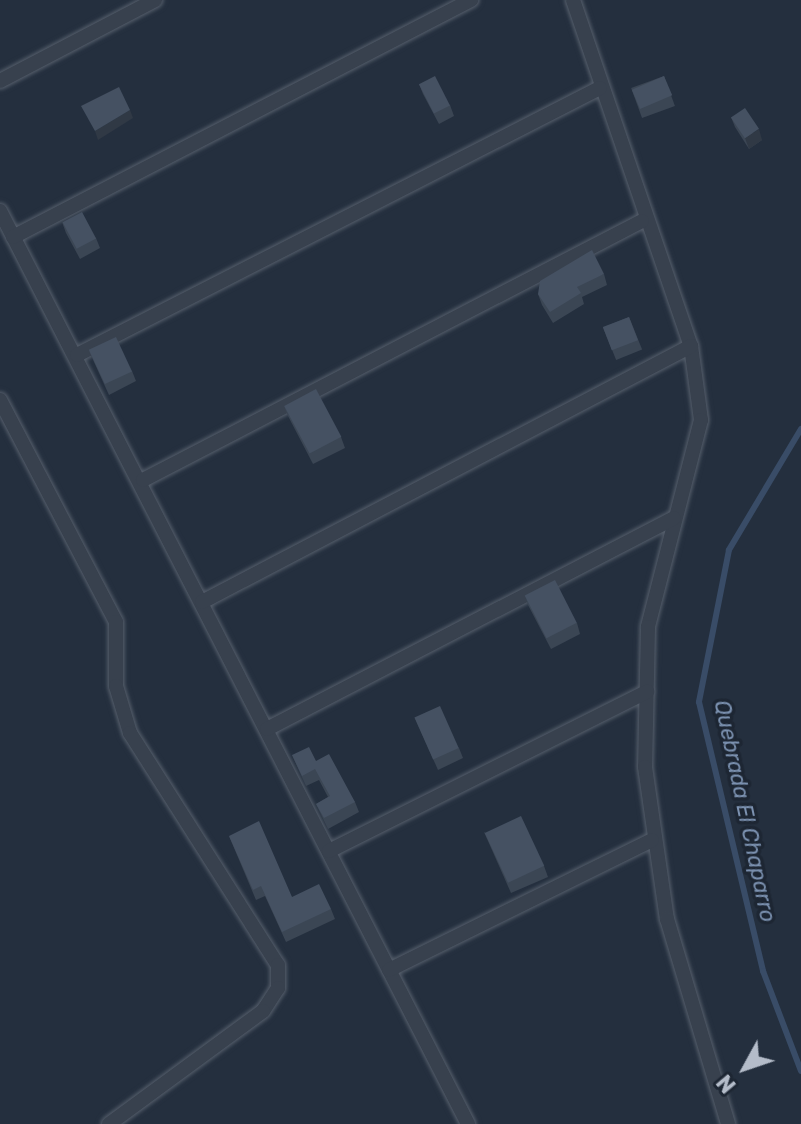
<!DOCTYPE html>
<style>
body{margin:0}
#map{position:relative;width:801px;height:1124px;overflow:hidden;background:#242f3e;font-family:Rubik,sans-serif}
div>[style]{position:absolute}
.stream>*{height:6px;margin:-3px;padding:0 3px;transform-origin:3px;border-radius:3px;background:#394c67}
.roads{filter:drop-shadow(0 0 2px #565f6c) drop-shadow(0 0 2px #565f6c)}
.street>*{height:14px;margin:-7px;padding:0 7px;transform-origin:7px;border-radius:7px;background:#38414e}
.wall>*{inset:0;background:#3b4654;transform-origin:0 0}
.shaded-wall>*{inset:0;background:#303945}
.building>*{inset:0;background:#455162;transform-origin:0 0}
span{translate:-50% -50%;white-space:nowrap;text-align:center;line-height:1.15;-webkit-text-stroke:7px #1d2633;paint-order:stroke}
.water-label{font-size:22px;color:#7c92b1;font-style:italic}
.north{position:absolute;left:705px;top:1028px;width:80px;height:80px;-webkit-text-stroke:6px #1d2633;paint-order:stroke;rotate:230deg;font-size:22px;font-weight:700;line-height:32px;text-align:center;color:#b4bcc9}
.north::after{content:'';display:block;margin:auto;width:28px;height:36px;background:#b4bcc9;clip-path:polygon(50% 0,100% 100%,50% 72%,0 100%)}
</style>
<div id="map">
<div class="stream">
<i style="left:801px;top:429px;width:141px;rotate:120.8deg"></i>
<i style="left:729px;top:550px;width:155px;rotate:101.2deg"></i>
<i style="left:699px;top:702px;width:277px;rotate:76.6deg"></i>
<i style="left:763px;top:971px;width:107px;rotate:69.2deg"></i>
</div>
<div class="roads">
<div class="street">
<i style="left:573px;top:0;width:366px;rotate:71.2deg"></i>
<i style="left:691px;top:346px;width:75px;rotate:82.3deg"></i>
<i style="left:701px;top:420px;width:214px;rotate:104.4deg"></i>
<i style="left:648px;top:627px;width:140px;rotate:91.2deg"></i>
<i style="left:645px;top:767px;width:154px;rotate:81.8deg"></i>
<i style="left:667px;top:919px;width:214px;rotate:73.4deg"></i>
<i style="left:0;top:81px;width:175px;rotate:-27.6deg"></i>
<i style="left:0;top:211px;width:1026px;rotate:62.86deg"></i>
<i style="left:13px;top:237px;width:516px;rotate:-27.36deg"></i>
<i style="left:77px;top:355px;width:587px;rotate:-27.05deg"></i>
<i style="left:0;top:400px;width:250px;rotate:62.4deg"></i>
<i style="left:116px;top:622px;width:64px;rotate:90deg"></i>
<i style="left:116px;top:686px;width:49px;rotate:73.4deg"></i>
<i style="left:130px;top:733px;width:275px;rotate:57.5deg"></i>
<i style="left:278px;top:965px;width:23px;rotate:90deg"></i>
<i style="left:278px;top:988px;width:27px;rotate:123deg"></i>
<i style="left:263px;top:1011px;width:191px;rotate:143.7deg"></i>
<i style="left:143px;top:480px;width:562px;rotate:-27.43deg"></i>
<i style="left:202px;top:602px;width:552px;rotate:-27.63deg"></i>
<i style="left:267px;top:729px;width:458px;rotate:-27.4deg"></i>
<i style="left:329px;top:851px;width:356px;rotate:-26.6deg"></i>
<i style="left:389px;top:970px;width:293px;rotate:-26.3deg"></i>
</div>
</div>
<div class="wall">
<i style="left:664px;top:76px;width:32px;height:35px;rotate:70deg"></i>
<i style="clip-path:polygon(419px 84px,450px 105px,454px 116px,439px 124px,423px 94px)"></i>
<i style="clip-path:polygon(731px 117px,762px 140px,749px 149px,735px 127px)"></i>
<i style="clip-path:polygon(62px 222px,96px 238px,100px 248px,80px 259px,66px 233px)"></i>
<i style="clip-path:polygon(604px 274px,607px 285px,582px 297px,584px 304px,553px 323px,542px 305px,538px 294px)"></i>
<i style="left:629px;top:317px;width:35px;height:28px;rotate:68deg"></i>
<i style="clip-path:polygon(89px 351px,132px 371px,136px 381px,109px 395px)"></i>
<i style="clip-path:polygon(284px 406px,341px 437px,345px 448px,313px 464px,288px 416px)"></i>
<i style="clip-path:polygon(525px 595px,577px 623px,580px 634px,551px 649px,528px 605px)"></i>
<i style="clip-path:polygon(415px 718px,459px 748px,463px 758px,438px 770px)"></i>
<i style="clip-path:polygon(292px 755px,316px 761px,355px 802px,359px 812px,328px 829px,316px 804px,328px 797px,319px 780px,306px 786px)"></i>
<i style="clip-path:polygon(484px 832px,544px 866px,548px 877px,511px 893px)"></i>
<i style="clip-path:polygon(229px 836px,292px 897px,331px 909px,335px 919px,286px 942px,265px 896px,256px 900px)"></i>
</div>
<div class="shaded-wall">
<i style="clip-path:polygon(130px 110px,133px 118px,98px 140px,95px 131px)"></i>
<i style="clip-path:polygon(759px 129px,762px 140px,749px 149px,745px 138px)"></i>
</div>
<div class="building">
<i style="left:435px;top:76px;width:33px;height:18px;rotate:63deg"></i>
<i style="left:664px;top:76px;width:21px;height:35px;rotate:67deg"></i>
<i style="clip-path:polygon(119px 87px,130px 110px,95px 131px,81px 106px)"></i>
<i style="left:745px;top:108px;width:25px;height:17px;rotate:56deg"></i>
<i style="left:82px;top:212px;width:30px;height:22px;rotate:62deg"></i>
<i style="clip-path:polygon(592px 250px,604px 274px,577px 287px,581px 293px,550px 312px,538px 294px,540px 281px)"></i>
<i style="left:629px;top:317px;width:25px;height:28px;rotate:69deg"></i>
<i style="left:116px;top:337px;width:38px;height:30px;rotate:65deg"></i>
<i style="left:316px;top:389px;width:54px;height:36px;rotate:62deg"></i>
<i style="left:555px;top:580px;width:48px;height:34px;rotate:63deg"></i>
<i style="left:440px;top:706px;width:46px;height:28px;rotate:66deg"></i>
<i style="clip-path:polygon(309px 747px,316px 761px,329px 754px,355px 802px,324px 818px,316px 804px,330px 796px,315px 769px,302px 776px,292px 755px)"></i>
<i style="left:521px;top:816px;width:55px;height:40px;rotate:65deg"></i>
<i style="clip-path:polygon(259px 821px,292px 897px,319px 884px,331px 909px,282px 932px,261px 886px,253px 890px,229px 836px)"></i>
</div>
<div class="water-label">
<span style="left:745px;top:811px;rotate:78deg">Quebrada El Chaparro</span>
</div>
<div class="north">N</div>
</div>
